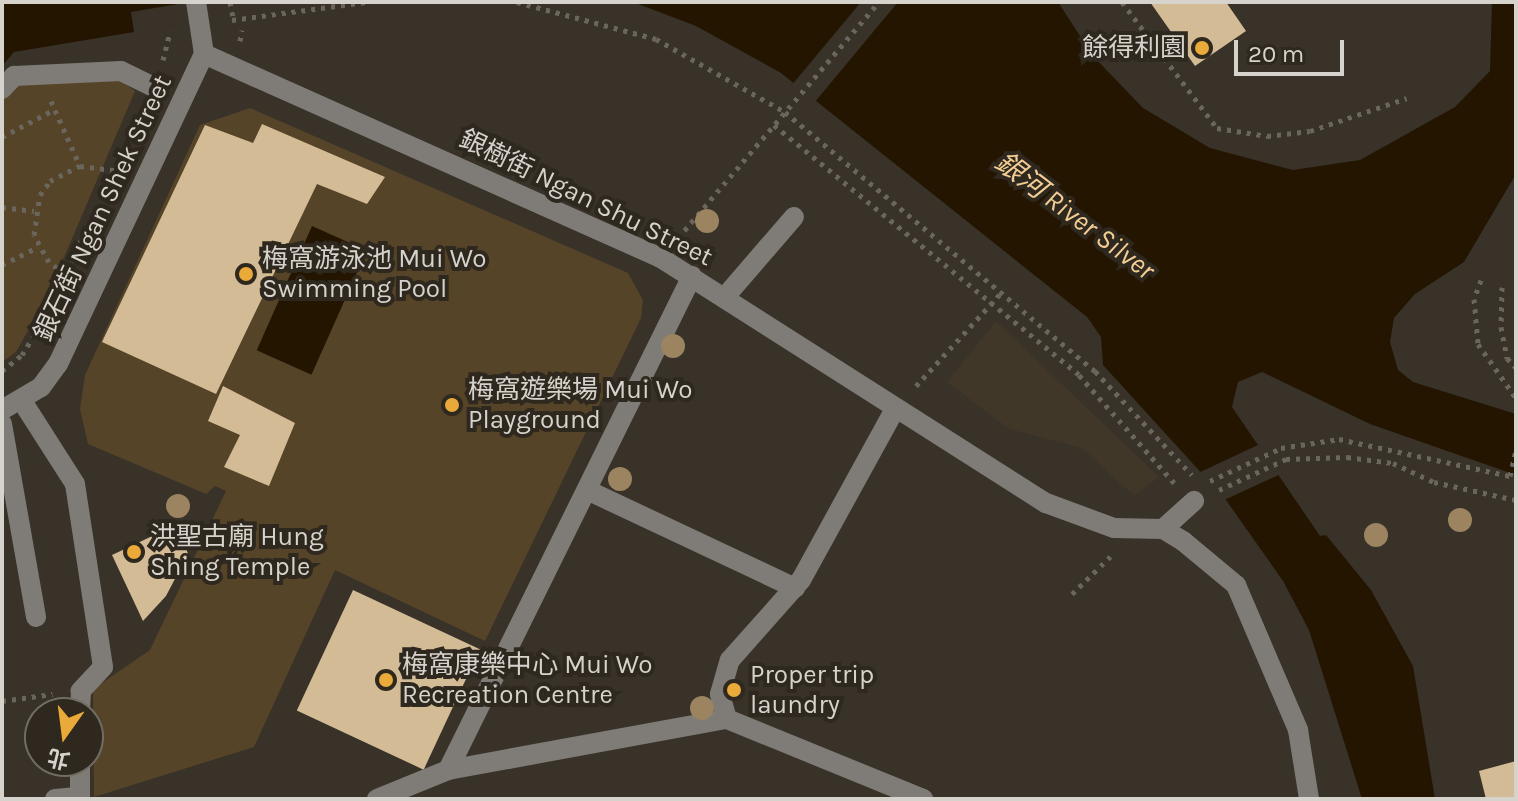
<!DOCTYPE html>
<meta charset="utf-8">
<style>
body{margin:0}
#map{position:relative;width:1518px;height:801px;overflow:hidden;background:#383229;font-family:Karla,"Noto Sans TC",sans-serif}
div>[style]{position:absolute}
.built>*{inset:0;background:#413728}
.green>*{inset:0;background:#564428}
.water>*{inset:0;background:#241500;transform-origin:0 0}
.pier>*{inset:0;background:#383229}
.building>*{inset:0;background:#d3bb96;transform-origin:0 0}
.path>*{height:5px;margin-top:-2.5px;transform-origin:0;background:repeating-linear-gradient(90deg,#6a655d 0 4px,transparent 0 10px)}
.minor>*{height:20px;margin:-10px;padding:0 10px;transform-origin:10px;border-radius:10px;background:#7f7b77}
.trees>*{width:24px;height:24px;margin:-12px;border-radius:50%;background:#9c8461}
.dots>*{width:22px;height:22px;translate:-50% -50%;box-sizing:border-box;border:4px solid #2e281f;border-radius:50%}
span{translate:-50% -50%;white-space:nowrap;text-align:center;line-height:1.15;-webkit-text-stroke:8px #2e281f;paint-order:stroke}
.poi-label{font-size:26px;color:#d6d2cc}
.right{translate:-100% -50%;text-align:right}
.left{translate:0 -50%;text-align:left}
.street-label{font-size:26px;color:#d6d2cc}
.water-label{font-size:28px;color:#f3cc92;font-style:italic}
.frame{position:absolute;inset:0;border:4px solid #d6d2cc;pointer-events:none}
.north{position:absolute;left:24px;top:697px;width:80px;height:80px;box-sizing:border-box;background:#2e281f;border:2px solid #716c64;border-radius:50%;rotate:194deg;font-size:22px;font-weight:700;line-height:32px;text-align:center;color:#d6d2cc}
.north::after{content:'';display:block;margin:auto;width:28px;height:36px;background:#eaaa39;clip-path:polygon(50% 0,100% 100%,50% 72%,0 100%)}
.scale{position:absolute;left:1234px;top:40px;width:110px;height:36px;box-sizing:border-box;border:4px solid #d6d2cc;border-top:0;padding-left:10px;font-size:24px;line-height:28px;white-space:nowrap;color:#d6d2cc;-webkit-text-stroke:6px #2e281f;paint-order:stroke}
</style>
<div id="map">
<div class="built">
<i style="clip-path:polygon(996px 321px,1159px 477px,1134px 496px,1082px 448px,1009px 429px,947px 382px)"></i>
</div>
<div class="green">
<i style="clip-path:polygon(118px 78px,135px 91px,48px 295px,16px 352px,2px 362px,2px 97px,13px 83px)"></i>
<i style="clip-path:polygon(250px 108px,628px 273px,643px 300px,641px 318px,485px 641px,335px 570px,254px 747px,94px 797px,93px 689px,150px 650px,226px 491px,215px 486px,206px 494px,88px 444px,80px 409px,85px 375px,200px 125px)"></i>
</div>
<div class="water">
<i style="clip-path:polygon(2px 2px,190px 2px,131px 12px,134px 32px,14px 52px,2px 66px)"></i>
<i style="clip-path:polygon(633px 2px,1058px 2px,1093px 56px,1143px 108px,1210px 148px,1293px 170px,1360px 160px,1455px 107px,1490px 71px,1492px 2px,1516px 2px,1516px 174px,1464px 262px,1415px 294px,1394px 318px,1390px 342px,1398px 370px,1413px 382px,1516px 414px,1516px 475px,1370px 424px,1262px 372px,1238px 382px,1232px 407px,1320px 536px,1326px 535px,1371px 590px,1413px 666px,1435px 799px,1362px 799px,1309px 630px,1283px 581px,1226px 500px,1103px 365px,1101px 337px,1087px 317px,781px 73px,696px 26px)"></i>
<i style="left:312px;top:226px;width:60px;height:136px;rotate:24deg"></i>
</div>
<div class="pier">
<i style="clip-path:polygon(861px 2px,898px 2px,814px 103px,791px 86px)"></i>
<i style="clip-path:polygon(1260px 444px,1283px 473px,1222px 501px,1196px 474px)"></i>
</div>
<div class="building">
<i style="clip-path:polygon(1150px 2px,1226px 2px,1246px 31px,1195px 66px)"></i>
<i style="clip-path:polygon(262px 124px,385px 177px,367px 204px,317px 184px,216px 394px,102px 342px,205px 125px,253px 143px)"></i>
<i style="clip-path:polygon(223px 386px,295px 423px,269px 486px,224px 467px,240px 435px,208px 421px)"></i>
<i style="clip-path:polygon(178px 524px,188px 554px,166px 596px,143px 621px,112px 555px)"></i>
<i style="left:353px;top:590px;width:140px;height:133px;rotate:25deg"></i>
<i style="clip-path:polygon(1516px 761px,1516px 799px,1486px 799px,1479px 771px)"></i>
</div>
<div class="path">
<i style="left:230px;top:2px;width:15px;rotate:79deg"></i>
<i style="left:517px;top:2px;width:144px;rotate:14.9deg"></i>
<i style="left:656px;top:39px;width:148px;rotate:29.5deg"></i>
<i style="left:785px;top:112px;width:404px;rotate:39.9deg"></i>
<i style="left:1095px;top:371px;width:142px;rotate:47deg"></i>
<i style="left:1122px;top:2px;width:158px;rotate:53deg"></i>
<i style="left:1217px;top:128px;width:51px;rotate:9.1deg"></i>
<i style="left:1267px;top:136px;width:43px;rotate:-6.6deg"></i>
<i style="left:1310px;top:131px;width:102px;rotate:-18.8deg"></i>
<i style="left:232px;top:20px;width:135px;rotate:-7.7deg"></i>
<i style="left:240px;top:41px;width:11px;rotate:-80deg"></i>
<i style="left:163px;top:60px;width:30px;rotate:-76deg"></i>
<i style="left:51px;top:101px;width:71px;rotate:66deg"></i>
<i style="left:774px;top:125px;width:394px;rotate:39.3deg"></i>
<i style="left:1079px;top:375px;width:145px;rotate:48.6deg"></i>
<i style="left:2px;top:137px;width:60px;rotate:-27.8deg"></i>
<i style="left:2px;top:207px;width:32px;rotate:7deg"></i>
<i style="left:678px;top:238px;width:310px;rotate:-49.6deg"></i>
<i style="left:2px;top:265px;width:40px;rotate:-26.6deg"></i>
<i style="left:65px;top:274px;width:20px;rotate:-143deg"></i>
<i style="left:49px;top:262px;width:31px;rotate:-119deg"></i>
<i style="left:34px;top:235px;width:40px;rotate:-81.5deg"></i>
<i style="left:40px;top:195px;width:17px;rotate:-54deg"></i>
<i style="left:50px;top:181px;width:34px;rotate:-27deg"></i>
<i style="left:80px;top:166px;width:35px;rotate:7deg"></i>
<i style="left:1481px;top:280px;width:20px;rotate:110deg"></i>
<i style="left:1474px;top:299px;width:45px;rotate:84.9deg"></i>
<i style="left:1478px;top:344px;width:66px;rotate:54.9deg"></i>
<i style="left:1502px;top:287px;width:40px;rotate:91.4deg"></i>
<i style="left:1501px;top:327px;width:32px;rotate:79deg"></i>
<i style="left:1507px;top:358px;width:13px;rotate:48deg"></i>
<i style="left:59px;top:289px;width:63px;rotate:-65.5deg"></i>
<i style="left:2px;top:371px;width:26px;rotate:-39deg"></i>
<i style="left:22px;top:355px;width:46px;rotate:-58.4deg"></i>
<i style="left:916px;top:386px;width:126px;rotate:-47.6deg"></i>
<i style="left:1210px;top:481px;width:78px;rotate:-24.9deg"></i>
<i style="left:1281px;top:448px;width:59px;rotate:-8.8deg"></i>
<i style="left:1339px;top:439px;width:175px;rotate:12.2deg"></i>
<i style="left:1510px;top:476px;width:26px;rotate:-77deg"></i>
<i style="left:1219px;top:490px;width:74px;rotate:-24.8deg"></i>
<i style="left:1286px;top:459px;width:61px;rotate:-1.9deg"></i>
<i style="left:1347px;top:457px;width:46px;rotate:7.4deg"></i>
<i style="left:1393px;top:463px;width:45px;rotate:24.9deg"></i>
<i style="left:1434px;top:482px;width:84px;rotate:12.4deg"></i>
<i style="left:1072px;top:594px;width:54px;rotate:-44.3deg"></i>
<i style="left:2px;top:701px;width:51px;rotate:-7.8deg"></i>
</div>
<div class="minor">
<i style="left:204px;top:54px;width:500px;rotate:24.06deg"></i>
<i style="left:661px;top:258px;width:456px;rotate:32.5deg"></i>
<i style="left:1046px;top:503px;width:72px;rotate:20.2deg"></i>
<i style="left:1114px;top:528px;width:49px;rotate:1.2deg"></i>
<i style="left:1163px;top:529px;width:23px;rotate:31deg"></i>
<i style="left:1183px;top:541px;width:69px;rotate:39.7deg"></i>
<i style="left:1236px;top:585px;width:158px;rotate:66.8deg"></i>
<i style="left:1298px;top:730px;width:70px;rotate:80.9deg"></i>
<i style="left:2px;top:89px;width:18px;rotate:-47deg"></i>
<i style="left:14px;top:76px;width:107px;rotate:-2.7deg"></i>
<i style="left:121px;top:71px;width:37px;rotate:26deg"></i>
<i style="left:724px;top:298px;width:107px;rotate:-49.2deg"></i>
<i style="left:22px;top:401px;width:98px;rotate:57.4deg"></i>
<i style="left:75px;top:484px;width:185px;rotate:81.3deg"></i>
<i style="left:103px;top:667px;width:33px;rotate:133deg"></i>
<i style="left:81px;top:691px;width:22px;rotate:93deg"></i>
<i style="left:2px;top:410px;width:45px;rotate:-30.5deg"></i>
<i style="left:41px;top:387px;width:29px;rotate:-54deg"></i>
<i style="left:58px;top:364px;width:343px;rotate:-64.8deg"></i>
<i style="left:204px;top:54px;width:53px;rotate:-98.7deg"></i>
<i style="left:2px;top:424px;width:196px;rotate:80deg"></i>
<i style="left:587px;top:490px;width:230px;rotate:25.2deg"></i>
<i style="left:1163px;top:529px;width:42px;rotate:-42.1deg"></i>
<i style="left:727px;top:719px;width:26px;rotate:-106deg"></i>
<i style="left:720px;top:694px;width:35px;rotate:-74deg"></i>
<i style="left:730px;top:660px;width:107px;rotate:-48.4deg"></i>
<i style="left:801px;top:580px;width:193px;rotate:-61.2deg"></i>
<i style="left:80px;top:761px;width:38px;rotate:90deg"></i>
<i style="left:448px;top:770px;width:551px;rotate:-63.71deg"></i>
<i style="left:55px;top:799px;width:25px;rotate:-5deg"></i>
<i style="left:377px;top:799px;width:77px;rotate:-22.2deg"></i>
<i style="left:448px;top:770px;width:284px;rotate:-10.4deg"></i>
<i style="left:727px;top:719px;width:212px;rotate:22.2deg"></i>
</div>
<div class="trees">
<i style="left:707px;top:221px"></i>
<i style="left:673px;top:346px"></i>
<i style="left:620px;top:479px"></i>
<i style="left:178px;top:506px"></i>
<i style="left:1460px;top:520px"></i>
<i style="left:1376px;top:535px"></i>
<i style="left:702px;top:708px"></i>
</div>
<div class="dots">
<i style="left:1202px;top:48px;background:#eaaa39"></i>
<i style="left:246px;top:274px;background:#eaaa39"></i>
<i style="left:452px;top:405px;background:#eaaa39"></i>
<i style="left:134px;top:552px;background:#eaaa39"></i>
<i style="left:386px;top:680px;background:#eaaa39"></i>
<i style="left:734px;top:690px;background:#eaaa39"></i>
</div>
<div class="poi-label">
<span class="right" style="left:1186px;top:48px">餘得利園</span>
<span class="left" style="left:262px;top:274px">梅窩游泳池 Mui Wo<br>Swimming Pool</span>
<span class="left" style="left:468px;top:405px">梅窩遊樂場 Mui Wo<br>Playground</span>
<span class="left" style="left:150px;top:552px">洪聖古廟 Hung<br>Shing Temple</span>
<span class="left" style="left:402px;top:680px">梅窩康樂中心 Mui Wo<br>Recreation Centre</span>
<span class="left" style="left:750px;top:690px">Proper trip<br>laundry</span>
</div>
<div class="street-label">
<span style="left:586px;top:198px;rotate:26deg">銀樹街 Ngan Shu Street</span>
<span style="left:103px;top:208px;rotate:-65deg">銀石街 Ngan Shek Street</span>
</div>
<div class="water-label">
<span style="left:1075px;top:216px;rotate:37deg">銀河 River Silver</span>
</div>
<div class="frame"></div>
<div class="north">北</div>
<div class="scale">20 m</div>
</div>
